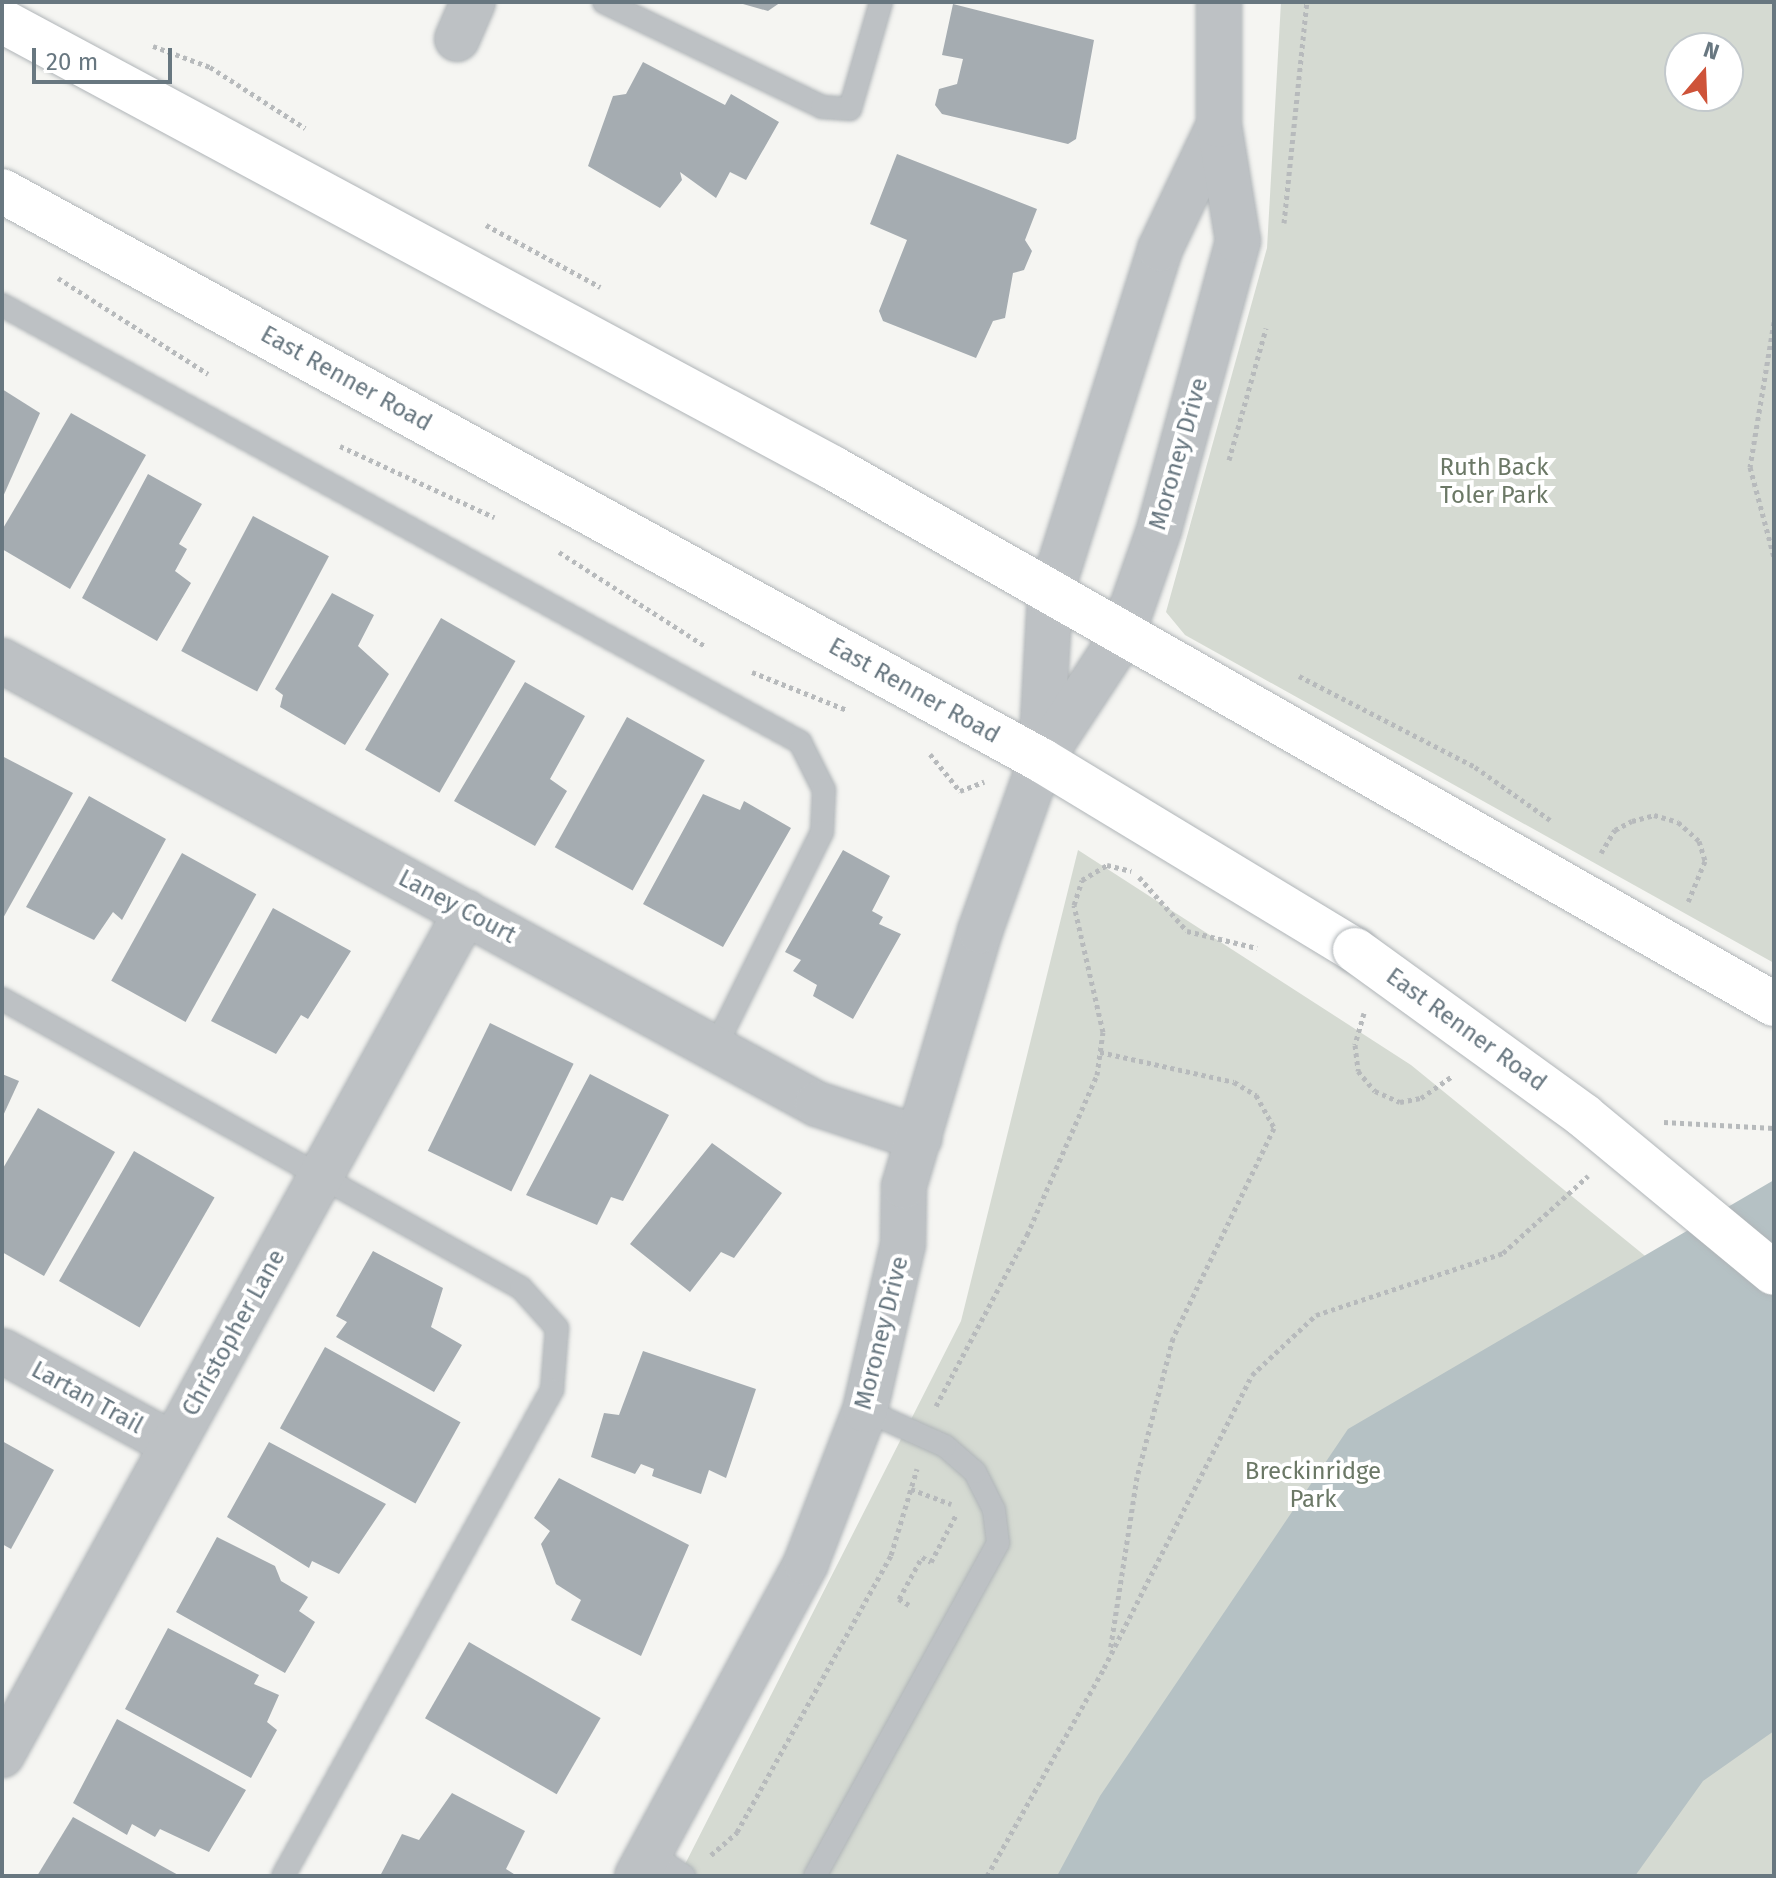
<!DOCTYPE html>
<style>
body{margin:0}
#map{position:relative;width:1776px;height:1878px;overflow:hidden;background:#f5f5f2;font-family:"Fira Sans",sans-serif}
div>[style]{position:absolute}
.green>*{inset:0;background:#d5dad2}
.water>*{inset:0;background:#b5c1c4}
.building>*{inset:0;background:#a5acb1;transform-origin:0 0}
.path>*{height:5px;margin-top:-2.5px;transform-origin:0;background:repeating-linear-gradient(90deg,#b7babc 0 4px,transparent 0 8px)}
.roads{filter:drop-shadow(0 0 2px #b0b5b8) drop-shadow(0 0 2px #b0b5b8)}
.service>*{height:22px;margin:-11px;padding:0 11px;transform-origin:11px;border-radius:11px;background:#bdc1c4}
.minor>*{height:44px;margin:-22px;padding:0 22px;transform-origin:22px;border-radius:22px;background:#bdc1c4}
.secondary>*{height:44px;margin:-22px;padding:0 22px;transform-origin:22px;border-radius:22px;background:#fff}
.bridges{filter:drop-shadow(0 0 2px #b0b5b8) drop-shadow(0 0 2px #b0b5b8)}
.secondary-bridge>*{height:44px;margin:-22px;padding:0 22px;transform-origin:22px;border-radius:22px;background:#fff}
span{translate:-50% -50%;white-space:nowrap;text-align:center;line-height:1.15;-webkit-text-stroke:8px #fff;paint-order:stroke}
.street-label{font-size:24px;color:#687780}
.park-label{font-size:24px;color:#6b7866}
.frame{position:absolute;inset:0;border:4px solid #687780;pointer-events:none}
.north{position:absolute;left:1664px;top:32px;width:80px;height:80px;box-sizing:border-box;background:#fff;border:2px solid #c3c9cc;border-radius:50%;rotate:19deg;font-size:22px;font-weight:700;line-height:32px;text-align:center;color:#687780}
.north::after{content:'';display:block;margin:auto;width:28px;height:36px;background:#ce5339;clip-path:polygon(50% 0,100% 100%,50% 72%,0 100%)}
.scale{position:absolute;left:32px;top:48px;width:140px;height:36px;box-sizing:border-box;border:4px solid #687780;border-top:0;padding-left:10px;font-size:24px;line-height:28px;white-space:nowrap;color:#687780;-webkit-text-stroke:6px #fff;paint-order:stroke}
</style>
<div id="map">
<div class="green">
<i style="clip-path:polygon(evenodd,1281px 2px,1774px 2px,1774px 963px,1185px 635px,1166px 612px,1267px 248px,1281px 2px,1680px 48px,1728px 48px,1728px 96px,1680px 96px,1680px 48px)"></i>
<i style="clip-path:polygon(1078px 850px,1411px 1065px,1774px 1361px,1774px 1876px,679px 1876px,961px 1321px)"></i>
</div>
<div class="water">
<i style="clip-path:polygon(1774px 1180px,1774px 1731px,1703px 1781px,1635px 1876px,1057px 1876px,1100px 1796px,1348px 1429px)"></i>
</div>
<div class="building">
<i style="clip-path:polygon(736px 2px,781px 2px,768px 11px)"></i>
<i style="clip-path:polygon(953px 4px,1094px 40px,1076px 139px,1068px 144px,942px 114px,935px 105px,939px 89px,957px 84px,963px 59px,942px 55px)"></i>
<i style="clip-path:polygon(643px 62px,725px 105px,731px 94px,779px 122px,746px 180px,730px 172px,716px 198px,680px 172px,682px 180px,660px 208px,588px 166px,613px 96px,626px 94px)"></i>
<i style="clip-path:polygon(897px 154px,1037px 209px,1025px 240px,1032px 251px,1024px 270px,1013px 273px,1005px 318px,993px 321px,976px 358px,883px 321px,879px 311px,907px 240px,870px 224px)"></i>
<i style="clip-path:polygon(2px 389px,40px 413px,2px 499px)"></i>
<i style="clip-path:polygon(71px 413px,146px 455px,70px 589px,2px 549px,2px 530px)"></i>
<i style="clip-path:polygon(148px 474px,202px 504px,179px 544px,187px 549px,175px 571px,191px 583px,157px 641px,82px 598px)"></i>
<i style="left:253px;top:516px;width:86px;height:153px;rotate:28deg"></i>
<i style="clip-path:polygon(332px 593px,374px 615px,358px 646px,389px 674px,345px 745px,280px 707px,283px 695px,275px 689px)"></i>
<i style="left:441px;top:618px;width:86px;height:152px;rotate:30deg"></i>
<i style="clip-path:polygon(525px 682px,585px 716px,550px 779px,567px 791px,535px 846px,454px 801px)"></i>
<i style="left:627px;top:717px;width:89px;height:149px;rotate:29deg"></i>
<i style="clip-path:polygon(2px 756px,73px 793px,2px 920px)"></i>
<i style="clip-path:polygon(703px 794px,740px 810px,744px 801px,791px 828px,723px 947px,643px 904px)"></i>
<i style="clip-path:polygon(89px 796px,166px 839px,122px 920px,113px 912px,94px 940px,26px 907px)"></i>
<i style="clip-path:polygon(843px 850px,890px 876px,872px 911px,883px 917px,879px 924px,901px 934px,853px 1019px,813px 996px,817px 985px,793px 971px,801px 960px,785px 952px)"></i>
<i style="left:182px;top:853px;width:85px;height:146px;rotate:29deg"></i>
<i style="clip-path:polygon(273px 908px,351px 951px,308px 1019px,301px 1015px,276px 1054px,211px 1021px)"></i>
<i style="left:490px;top:1023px;width:93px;height:142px;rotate:26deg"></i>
<i style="clip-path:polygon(2px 1074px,19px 1081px,2px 1118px)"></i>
<i style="clip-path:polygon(590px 1074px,669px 1115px,623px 1201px,611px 1197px,597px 1225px,526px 1195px)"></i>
<i style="clip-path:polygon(38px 1108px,115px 1152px,44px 1276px,2px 1252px,2px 1170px)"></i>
<i style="clip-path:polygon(712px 1143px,782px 1193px,734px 1258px,721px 1252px,690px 1292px,630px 1244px)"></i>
<i style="left:134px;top:1151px;width:93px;height:150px;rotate:30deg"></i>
<i style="clip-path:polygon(373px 1251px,443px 1288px,431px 1327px,462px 1345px,434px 1392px,336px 1337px,347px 1322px,336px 1316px)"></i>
<i style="left:325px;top:1347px;width:155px;height:93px;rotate:29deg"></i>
<i style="clip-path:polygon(643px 1351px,756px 1389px,726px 1478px,709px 1470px,701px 1494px,652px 1476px,654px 1469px,641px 1464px,635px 1474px,591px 1457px,604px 1413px,619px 1415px)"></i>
<i style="clip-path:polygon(2px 1441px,54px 1470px,11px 1549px,2px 1544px)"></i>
<i style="clip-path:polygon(269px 1442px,386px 1504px,339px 1574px,312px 1561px,309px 1568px,227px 1517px)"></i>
<i style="clip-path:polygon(559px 1478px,689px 1545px,641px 1656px,571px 1620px,581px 1600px,556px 1584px,541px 1544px,550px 1531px,534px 1518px)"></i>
<i style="clip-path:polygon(217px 1537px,275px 1566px,281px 1581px,308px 1597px,299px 1611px,315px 1622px,285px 1673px,176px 1612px)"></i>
<i style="clip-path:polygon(168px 1628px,259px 1675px,254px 1684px,279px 1695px,267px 1722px,277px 1730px,251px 1778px,125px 1709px)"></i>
<i style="left:469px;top:1642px;width:152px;height:88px;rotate:30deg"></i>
<i style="clip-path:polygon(117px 1719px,246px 1790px,209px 1852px,160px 1829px,155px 1837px,132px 1824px,127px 1835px,73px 1803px)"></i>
<i style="clip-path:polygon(452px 1793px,525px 1831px,506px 1869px,517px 1876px,380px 1876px,402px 1834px,419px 1840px)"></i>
<i style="clip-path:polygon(73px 1817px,180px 1876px,37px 1876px)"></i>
</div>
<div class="path">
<i style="left:153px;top:46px;width:61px;rotate:20.2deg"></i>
<i style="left:210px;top:67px;width:113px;rotate:32.7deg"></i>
<i style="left:1284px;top:223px;width:222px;rotate:-84.1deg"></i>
<i style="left:486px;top:225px;width:130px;rotate:28.5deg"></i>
<i style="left:58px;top:278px;width:178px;rotate:32.6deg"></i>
<i style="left:1774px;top:322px;width:147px;rotate:99.4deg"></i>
<i style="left:1750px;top:467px;width:93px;rotate:75.1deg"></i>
<i style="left:340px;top:446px;width:170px;rotate:24.8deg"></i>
<i style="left:1229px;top:460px;width:137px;rotate:-74.3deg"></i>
<i style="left:559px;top:552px;width:174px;rotate:32.8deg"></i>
<i style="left:752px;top:672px;width:102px;rotate:21.8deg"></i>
<i style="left:1299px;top:676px;width:198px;rotate:27.3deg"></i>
<i style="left:1475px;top:767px;width:92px;rotate:35.2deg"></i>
<i style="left:930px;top:754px;width:48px;rotate:51deg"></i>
<i style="left:960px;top:791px;width:26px;rotate:-21deg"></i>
<i style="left:1601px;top:853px;width:27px;rotate:-59deg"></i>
<i style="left:1615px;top:830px;width:19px;rotate:-28deg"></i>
<i style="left:1632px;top:821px;width:23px;rotate:-15deg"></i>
<i style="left:1654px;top:815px;width:25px;rotate:16deg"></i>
<i style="left:1678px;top:822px;width:28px;rotate:42deg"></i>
<i style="left:1699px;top:841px;width:21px;rotate:73deg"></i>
<i style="left:1705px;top:861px;width:44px;rotate:112.5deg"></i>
<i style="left:1139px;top:877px;width:72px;rotate:48.4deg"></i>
<i style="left:1187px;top:931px;width:72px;rotate:13.7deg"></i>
<i style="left:1364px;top:1013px;width:33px;rotate:106deg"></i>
<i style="left:1355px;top:1045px;width:26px;rotate:83deg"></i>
<i style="left:1358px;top:1071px;width:26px;rotate:50deg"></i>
<i style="left:1375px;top:1091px;width:27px;rotate:24deg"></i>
<i style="left:1400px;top:1102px;width:21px;rotate:-11deg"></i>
<i style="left:1421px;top:1098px;width:39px;rotate:-35deg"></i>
<i style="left:1100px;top:1052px;width:137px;rotate:12.6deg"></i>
<i style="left:1234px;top:1082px;width:26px;rotate:31deg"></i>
<i style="left:1256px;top:1095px;width:38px;rotate:61deg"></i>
<i style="left:1274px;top:1128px;width:233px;rotate:115.7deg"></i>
<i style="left:1173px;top:1338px;width:144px;rotate:104.5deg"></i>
<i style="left:1137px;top:1477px;width:176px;rotate:98.8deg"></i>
<i style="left:1664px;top:1122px;width:110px;rotate:3.1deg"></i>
<i style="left:936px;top:1406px;width:194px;rotate:-62deg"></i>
<i style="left:1027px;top:1235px;width:175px;rotate:-66.4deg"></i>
<i style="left:1097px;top:1075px;width:43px;rotate:-82.1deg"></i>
<i style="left:1103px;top:1032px;width:130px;rotate:-102.9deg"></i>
<i style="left:1074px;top:905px;width:26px;rotate:-72deg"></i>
<i style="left:1082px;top:880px;width:29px;rotate:-31deg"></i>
<i style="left:1107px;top:865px;width:25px;rotate:14deg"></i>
<i style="left:911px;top:1489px;width:43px;rotate:20.6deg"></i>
<i style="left:909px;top:1605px;width:12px;rotate:-149deg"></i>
<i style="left:899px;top:1599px;width:48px;rotate:-61.3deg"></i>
<i style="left:922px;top:1557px;width:10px;rotate:29deg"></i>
<i style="left:931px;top:1562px;width:53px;rotate:-62deg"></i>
<i style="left:711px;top:1855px;width:35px;rotate:-41deg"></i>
<i style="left:737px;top:1832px;width:317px;rotate:-60.9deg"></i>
<i style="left:891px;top:1555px;width:90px;rotate:-73.2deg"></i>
<i style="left:987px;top:1876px;width:239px;rotate:-60.6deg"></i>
<i style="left:1104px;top:1668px;width:328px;rotate:-63.2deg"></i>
<i style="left:1252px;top:1375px;width:88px;rotate:-43.2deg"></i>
<i style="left:1316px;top:1315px;width:197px;rotate:-18.3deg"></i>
<i style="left:1503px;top:1253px;width:115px;rotate:-42.2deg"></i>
</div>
<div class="roads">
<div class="service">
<i style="left:604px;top:2px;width:242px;rotate:25.7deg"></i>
<i style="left:822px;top:107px;width:28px;rotate:4deg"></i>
<i style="left:850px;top:109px;width:111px;rotate:-73.8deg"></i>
<i style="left:2px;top:305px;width:910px;rotate:28.71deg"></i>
<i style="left:800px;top:742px;width:54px;rotate:63.4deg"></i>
<i style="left:824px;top:790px;width:42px;rotate:92.7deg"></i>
<i style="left:822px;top:832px;width:241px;rotate:116.4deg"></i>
<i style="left:2px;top:999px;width:594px;rotate:29.11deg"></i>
<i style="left:521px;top:1288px;width:54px;rotate:48deg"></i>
<i style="left:557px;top:1328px;width:62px;rotate:94.6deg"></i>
<i style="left:552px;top:1390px;width:555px;rotate:118.96deg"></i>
<i style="left:650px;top:1853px;width:41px;rotate:34.1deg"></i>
<i style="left:815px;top:1876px;width:380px;rotate:-61.2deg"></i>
<i style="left:998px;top:1543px;width:33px;rotate:-97deg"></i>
<i style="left:994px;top:1510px;width:42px;rotate:-116.6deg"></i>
<i style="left:975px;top:1472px;width:40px;rotate:-139deg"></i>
<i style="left:945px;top:1446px;width:88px;rotate:-155.8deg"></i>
</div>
<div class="minor">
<i style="left:457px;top:39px;width:40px;rotate:-66.6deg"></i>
<i style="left:2px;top:661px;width:928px;rotate:28.53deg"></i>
<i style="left:817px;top:1104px;width:108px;rotate:18.4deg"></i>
<i style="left:1041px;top:757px;width:161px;rotate:-86.8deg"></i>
<i style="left:1050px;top:596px;width:364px;rotate:-72.4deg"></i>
<i style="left:1160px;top:249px;width:137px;rotate:-64.6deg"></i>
<i style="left:2px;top:1351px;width:194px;rotate:28.7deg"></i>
<i style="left:2px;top:1755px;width:962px;rotate:-61.17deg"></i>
<i style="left:637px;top:1876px;width:356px;rotate:-61.6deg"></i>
<i style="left:806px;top:1563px;width:164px;rotate:-68.9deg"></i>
<i style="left:865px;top:1410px;width:170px;rotate:-77.1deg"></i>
<i style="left:903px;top:1244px;width:58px;rotate:-89deg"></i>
<i style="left:904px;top:1186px;width:266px;rotate:-73.4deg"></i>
<i style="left:980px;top:931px;width:182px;rotate:-70.4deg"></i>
<i style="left:1041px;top:760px;width:146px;rotate:-56.7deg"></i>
<i style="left:1121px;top:638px;width:114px;rotate:-70.6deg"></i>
<i style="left:1159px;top:530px;width:300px;rotate:-74.7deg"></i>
<i style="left:1238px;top:241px;width:118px;rotate:-99.3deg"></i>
<i style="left:1219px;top:125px;width:123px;rotate:-90deg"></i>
</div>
<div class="secondary">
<i style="left:2px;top:21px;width:944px;rotate:28.28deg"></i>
<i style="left:833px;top:468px;width:1083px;rotate:29.67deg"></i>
<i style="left:2px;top:191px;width:1185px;rotate:28.71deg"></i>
<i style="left:1041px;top:760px;width:367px;rotate:31.2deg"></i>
</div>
</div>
<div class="bridges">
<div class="secondary-bridge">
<i style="left:1355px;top:950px;width:283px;rotate:35.9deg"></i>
<i style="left:1584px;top:1116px;width:246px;rotate:39.6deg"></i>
</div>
</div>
<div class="street-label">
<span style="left:346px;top:379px;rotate:29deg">East Renner Road</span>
<span style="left:1179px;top:454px;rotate:-74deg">Moroney Drive</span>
<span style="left:914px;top:691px;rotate:29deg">East Renner Road</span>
<span style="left:457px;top:907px;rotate:28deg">Laney Court</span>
<span style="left:1466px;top:1030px;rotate:36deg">East Renner Road</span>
<span style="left:234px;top:1333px;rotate:-61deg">Christopher Lane</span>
<span style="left:882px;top:1333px;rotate:-76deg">Moroney Drive</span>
<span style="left:87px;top:1398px;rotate:29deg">Lartan Trail</span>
</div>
<div class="park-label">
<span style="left:1494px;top:482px">Ruth Back<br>Toler Park</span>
<span style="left:1313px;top:1486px">Breckinridge<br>Park</span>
</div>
<div class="frame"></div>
<div class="north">N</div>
<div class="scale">20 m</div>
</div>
